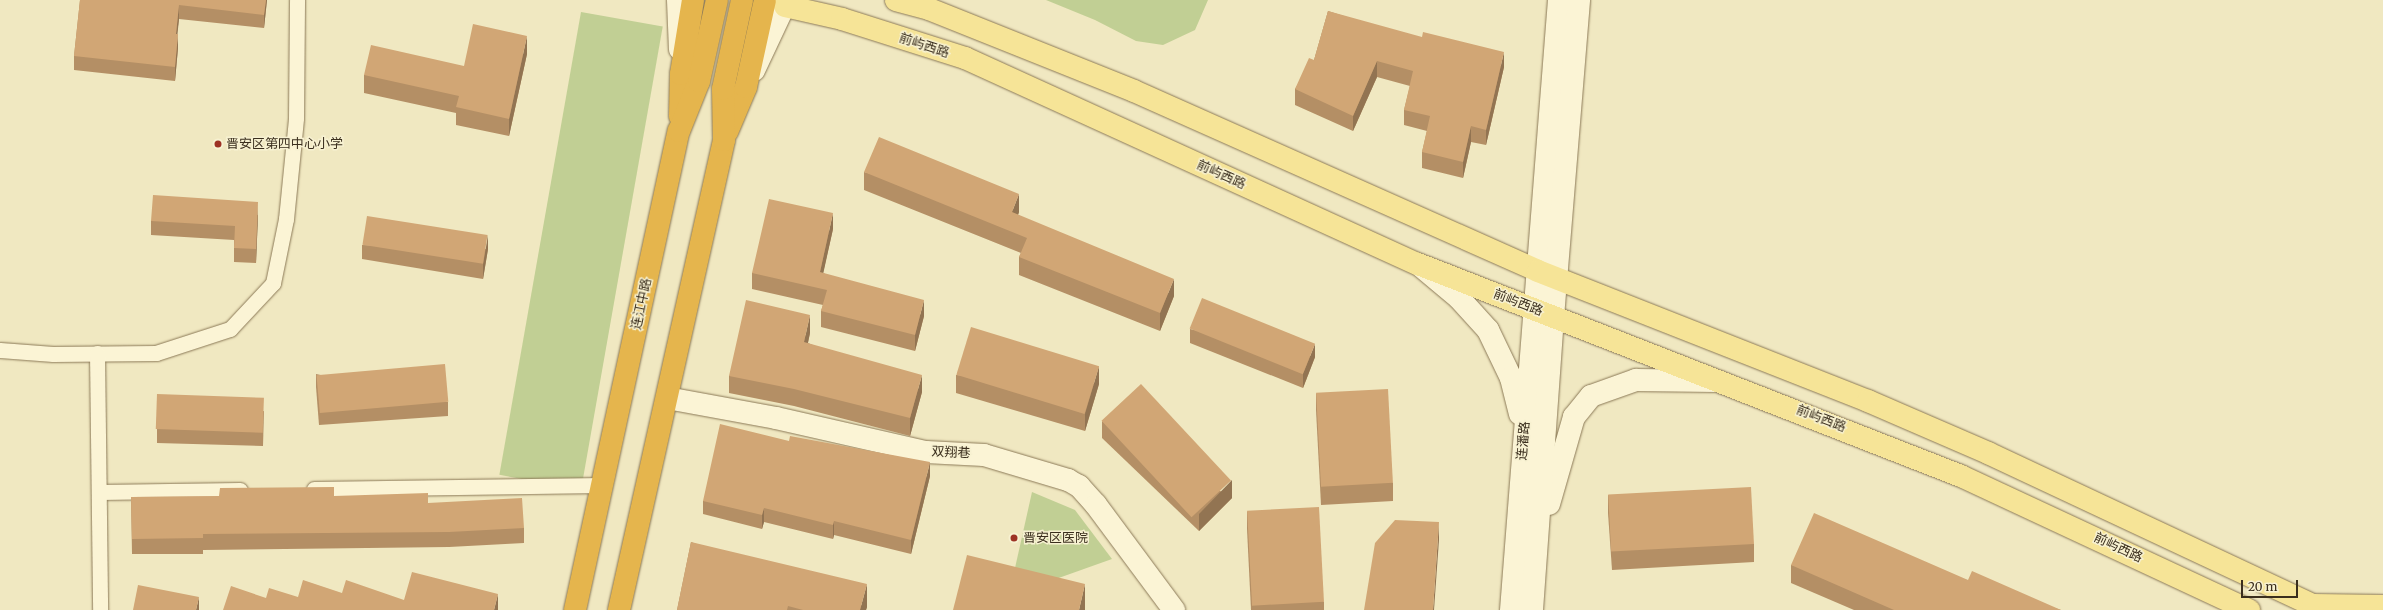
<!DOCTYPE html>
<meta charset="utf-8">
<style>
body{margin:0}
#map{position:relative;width:2383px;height:610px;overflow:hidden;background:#f0e8c1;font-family:Merriweather,"Noto Sans SC",serif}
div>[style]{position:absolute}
.green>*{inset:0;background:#c1cf94;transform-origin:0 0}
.roads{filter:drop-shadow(0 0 1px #8b7957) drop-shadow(0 0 1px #8b7957)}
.street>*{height:15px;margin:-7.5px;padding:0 7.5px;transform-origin:7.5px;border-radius:7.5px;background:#fbf4d5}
.secondary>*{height:22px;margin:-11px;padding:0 11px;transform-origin:11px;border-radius:11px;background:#fbf4d5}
.primary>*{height:22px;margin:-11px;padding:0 11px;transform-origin:11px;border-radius:11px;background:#f6e497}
.highway>*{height:22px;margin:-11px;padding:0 11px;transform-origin:11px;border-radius:11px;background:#e5b54d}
.wall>*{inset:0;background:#b48f65}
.shaded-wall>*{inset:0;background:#927452}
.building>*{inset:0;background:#d1a675;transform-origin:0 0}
.dots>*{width:11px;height:11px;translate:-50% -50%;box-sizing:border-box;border:2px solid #f7f1d1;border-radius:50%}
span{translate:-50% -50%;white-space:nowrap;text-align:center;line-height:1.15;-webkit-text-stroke:3px #f7f1d1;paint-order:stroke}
.street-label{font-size:13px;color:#3a2e1d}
.poi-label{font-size:13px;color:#3a2e1d}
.left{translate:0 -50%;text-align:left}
.scale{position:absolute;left:2241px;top:580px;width:57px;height:18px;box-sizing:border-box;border:2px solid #3a2e1d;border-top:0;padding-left:5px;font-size:12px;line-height:14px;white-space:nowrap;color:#3a2e1d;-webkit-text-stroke:3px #f7f1d1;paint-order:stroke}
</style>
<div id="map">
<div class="green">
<i style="clip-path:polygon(1046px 0,1208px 0,1195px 30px,1163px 45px,1136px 41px,1095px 20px)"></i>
<i style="left:581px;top:12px;width:83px;height:470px;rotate:10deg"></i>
<i style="clip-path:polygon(1032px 492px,1075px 510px,1112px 559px,1053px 580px,1015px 568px)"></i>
</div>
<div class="roads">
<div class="street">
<i style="left:0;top:350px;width:53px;rotate:4.3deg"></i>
<i style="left:53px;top:354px;width:103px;rotate:-0.6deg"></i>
<i style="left:156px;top:353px;width:78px;rotate:-18deg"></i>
<i style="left:230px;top:329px;width:63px;rotate:-46.9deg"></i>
<i style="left:273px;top:283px;width:65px;rotate:-78.5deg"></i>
<i style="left:286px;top:219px;width:101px;rotate:-84.3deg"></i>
<i style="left:296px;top:118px;width:118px;rotate:-89.5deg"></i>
<i style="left:97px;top:353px;width:257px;rotate:89.3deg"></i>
<i style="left:314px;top:489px;width:290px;rotate:-0.8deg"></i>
<i style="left:99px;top:492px;width:141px;rotate:-0.8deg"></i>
</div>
<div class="secondary">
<i style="left:678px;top:0;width:49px;rotate:87.7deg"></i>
<i style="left:754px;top:70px;width:77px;rotate:-64.8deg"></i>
<i style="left:1422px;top:267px;width:48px;rotate:40deg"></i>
<i style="left:1459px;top:298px;width:43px;rotate:47.8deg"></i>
<i style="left:1488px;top:330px;width:53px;rotate:64.4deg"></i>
<i style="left:1511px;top:378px;width:37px;rotate:76deg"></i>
<i style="left:667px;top:398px;width:111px;rotate:10.4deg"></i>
<i style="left:776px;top:418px;width:154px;rotate:12.8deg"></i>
<i style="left:926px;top:452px;width:58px;rotate:3deg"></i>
<i style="left:984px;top:455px;width:88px;rotate:16.6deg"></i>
<i style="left:1068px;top:480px;width:13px;rotate:29deg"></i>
<i style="left:1079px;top:486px;width:25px;rotate:48deg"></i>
<i style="left:1096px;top:505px;width:131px;rotate:53.4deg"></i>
<i style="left:1549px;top:504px;width:91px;rotate:-74deg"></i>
<i style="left:1574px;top:417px;width:27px;rotate:-51deg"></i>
<i style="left:1591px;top:396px;width:48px;rotate:-19.6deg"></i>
<i style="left:1636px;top:380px;width:80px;rotate:0.7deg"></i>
<i style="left:1511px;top:610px;width:612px;rotate:-85.5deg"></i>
<i style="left:1532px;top:610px;width:294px;rotate:-85.9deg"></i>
<i style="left:1553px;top:317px;width:318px;rotate:-85.3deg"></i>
</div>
<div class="primary">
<i style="left:896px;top:0;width:34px;rotate:15deg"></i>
<i style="left:929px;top:9px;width:221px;rotate:21.8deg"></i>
<i style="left:1134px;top:91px;width:442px;rotate:24deg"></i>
<i style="left:1538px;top:271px;width:355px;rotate:21.5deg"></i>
<i style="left:1868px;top:401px;width:131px;rotate:23.4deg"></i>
<i style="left:1988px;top:453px;width:370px;rotate:25.1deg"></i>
<i style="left:785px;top:6px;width:58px;rotate:12.8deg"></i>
<i style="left:842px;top:19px;width:129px;rotate:17.6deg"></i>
<i style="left:965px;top:58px;width:498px;rotate:24.5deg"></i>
<i style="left:1418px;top:264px;width:583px;rotate:21.33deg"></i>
<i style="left:1961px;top:476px;width:318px;rotate:25deg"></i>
<i style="left:2313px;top:605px;width:70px;rotate:0.8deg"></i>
</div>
<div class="highway">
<i style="left:680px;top:116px;width:42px;rotate:-88.6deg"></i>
<i style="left:681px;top:74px;width:75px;rotate:-80.8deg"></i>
<i style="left:727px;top:132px;width:49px;rotate:-67.1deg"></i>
<i style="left:746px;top:87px;width:89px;rotate:-77.7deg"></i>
<i style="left:575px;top:610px;width:490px;rotate:-77.8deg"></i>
<i style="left:679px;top:131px;width:54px;rotate:-68.2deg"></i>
<i style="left:699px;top:81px;width:83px;rotate:-77.5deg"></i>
<i style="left:619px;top:610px;width:482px;rotate:-77.4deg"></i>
<i style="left:724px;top:140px;width:51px;rotate:-91.1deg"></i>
<i style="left:723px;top:89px;width:91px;rotate:-77.9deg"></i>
</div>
</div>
<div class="wall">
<i style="clip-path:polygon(80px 0,267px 0,264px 28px,179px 19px,177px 34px,178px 48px,175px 81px,74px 70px,74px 56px)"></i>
<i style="clip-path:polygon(1328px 11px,1504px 67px,1486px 145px,1471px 142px,1463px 178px,1422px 168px,1422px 152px,1427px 131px,1404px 125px,1404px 110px,1410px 86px,1377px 77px,1353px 131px,1295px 105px,1295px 89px,1314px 60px)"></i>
<i style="clip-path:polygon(527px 54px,509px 136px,456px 125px,456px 113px,364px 93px,364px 75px,464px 66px)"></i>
<i style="clip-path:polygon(864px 172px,1019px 212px,1018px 215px,1174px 296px,1160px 331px,1019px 275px,1019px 257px,1021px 253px,864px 190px)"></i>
<i style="clip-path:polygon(258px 215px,256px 263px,234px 262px,234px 240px,151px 235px,151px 221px)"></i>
<i style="clip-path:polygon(833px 229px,823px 273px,924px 316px,915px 351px,821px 327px,821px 311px,823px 305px,752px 289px,752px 273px)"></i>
<i style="clip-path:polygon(362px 245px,488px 249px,483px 279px,362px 259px)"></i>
<i style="clip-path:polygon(1190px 329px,1315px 357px,1303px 388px,1190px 343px)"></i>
<i style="clip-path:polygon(810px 333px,808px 343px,922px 392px,910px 436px,794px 406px,729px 393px,729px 376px)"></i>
<i style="clip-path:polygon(316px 374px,448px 402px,448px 416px,319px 425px,316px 387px)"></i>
<i style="clip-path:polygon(956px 375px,1099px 384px,1085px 431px,956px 393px)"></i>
<i style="clip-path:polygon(1316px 393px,1393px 483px,1393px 501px,1321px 505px,1316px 410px)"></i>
<i style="clip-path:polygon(264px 411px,263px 446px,157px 443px,157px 429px)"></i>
<i style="clip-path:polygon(1102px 421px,1232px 498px,1199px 531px,1102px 438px)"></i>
<i style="clip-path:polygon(930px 476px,911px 554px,834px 535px,833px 539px,764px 522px,762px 529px,703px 514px,703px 501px)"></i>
<i style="clip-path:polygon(1608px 495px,1754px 544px,1754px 562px,1612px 570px,1608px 513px)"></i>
<i style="clip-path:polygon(334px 496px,428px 503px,524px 528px,524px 543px,449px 547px,203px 550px,203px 554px,132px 554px,131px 497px)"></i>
<i style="clip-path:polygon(1247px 511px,1324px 602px,1324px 610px,1251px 610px,1247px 529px)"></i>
<i style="clip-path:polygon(691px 542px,867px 607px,866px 610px,677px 610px)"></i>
<i style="clip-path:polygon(1791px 565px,1968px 580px,2061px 610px,1854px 610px,1791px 583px)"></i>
</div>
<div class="shaded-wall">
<i style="clip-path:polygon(266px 0,267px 0,264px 28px,264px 15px)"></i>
<i style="clip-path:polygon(179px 5px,179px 19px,176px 48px,176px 34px)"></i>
<i style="clip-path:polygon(178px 34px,178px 48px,175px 81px,175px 67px)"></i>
<i style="clip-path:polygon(527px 36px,527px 54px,509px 136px,509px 119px)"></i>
<i style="clip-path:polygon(1504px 52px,1504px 67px,1486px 145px,1486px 130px)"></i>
<i style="clip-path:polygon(1377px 61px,1377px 77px,1353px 131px,1353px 116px)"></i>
<i style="clip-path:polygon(1471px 126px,1471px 142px,1463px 178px,1463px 162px)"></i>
<i style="clip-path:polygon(1019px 194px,1019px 212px,1012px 230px,1012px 212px)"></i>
<i style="clip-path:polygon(258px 202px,258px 215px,256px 263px,256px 249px)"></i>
<i style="clip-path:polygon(833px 213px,833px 229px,820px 288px,820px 272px)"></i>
<i style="clip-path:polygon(488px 235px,488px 249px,483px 279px,483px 265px)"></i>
<i style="clip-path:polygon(1174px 279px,1174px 296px,1160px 331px,1160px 313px)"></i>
<i style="clip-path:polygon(924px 300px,924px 316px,915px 351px,915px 335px)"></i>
<i style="clip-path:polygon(810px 315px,810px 333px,804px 360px,804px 342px)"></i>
<i style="clip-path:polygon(1315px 344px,1315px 357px,1303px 388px,1303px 374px)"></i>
<i style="clip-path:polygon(1099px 366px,1099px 384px,1085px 431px,1085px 414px)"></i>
<i style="clip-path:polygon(922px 375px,922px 392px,910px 436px,910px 418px)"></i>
<i style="clip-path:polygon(930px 462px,930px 476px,911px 554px,911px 540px)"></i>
<i style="clip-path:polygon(1232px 480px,1232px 498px,1199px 531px,1199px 514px)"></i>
<i style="clip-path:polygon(764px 508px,764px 522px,762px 529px,762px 515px)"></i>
<i style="clip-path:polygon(834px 521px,834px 535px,833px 539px,833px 525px)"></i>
<i style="clip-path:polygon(1439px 522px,1439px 540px,1434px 610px,1433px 610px)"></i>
<i style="clip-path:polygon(867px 584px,867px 607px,866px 610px,860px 610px)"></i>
<i style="clip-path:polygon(1085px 584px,1085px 610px,1079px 610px)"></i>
<i style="clip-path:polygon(498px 594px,498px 610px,494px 610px)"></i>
<i style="clip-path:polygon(199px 597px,199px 610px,196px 610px)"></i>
</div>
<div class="building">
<i style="clip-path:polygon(80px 0,266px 0,264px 15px,179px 5px,176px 34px,178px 34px,175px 67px,74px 56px)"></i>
<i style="clip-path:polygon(1328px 11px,1422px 37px,1423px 32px,1504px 52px,1486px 130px,1471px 126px,1463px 162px,1422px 152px,1430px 116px,1404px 110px,1413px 71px,1377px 61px,1353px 116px,1295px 89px,1309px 58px,1314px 60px)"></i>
<i style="clip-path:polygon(473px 24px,527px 36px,509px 119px,456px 107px,459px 96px,364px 75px,371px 45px,464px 66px)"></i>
<i style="clip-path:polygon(879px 137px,1019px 194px,1012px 212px,1174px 279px,1160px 313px,1019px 257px,1027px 238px,864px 172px)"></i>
<i style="clip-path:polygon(153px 195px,258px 202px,256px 249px,234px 248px,235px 226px,151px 221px)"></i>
<i style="clip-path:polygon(769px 199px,833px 213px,820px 272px,924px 300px,915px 335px,821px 311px,827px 290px,752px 273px)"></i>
<i style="left:367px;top:216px;width:122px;height:29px;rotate:9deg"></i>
<i style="left:1202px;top:298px;width:122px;height:33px;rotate:22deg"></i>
<i style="clip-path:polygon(746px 300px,810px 315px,804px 342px,922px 375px,910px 418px,794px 389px,729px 376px)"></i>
<i style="left:971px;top:327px;width:134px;height:50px;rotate:17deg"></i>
<i style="left:445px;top:364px;width:38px;height:129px;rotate:85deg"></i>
<i style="left:1141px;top:384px;width:132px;height:54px;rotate:47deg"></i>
<i style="left:1388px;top:389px;width:94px;height:72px;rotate:87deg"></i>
<i style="left:157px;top:394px;width:107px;height:35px;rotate:2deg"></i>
<i style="clip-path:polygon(720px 424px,789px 441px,790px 436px,930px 462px,911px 540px,834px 521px,833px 525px,764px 508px,762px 515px,703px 501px)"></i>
<i style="clip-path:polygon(334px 487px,334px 496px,428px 493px,428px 503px,522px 498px,524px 528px,449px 532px,203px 534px,203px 538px,132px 539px,131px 497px,219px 496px,220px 488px)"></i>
<i style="left:1751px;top:487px;width:57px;height:143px;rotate:87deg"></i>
<i style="left:1319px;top:507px;width:95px;height:72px;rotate:87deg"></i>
<i style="clip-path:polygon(1814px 513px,1968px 580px,1972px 571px,2061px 610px,1894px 610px,1791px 565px)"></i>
<i style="clip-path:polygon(1395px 520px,1439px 522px,1433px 610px,1364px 610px,1375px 543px)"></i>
<i style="clip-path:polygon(691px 542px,867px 584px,860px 610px,803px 610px,788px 606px,787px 610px,677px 610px)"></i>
<i style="clip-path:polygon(967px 555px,1085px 584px,1079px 610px,953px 610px)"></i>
<i style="clip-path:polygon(412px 572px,498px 594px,494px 610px,223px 610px,231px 586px,266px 598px,269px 588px,298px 597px,303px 580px,342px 593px,346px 580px,404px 600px)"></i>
<i style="clip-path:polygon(138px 585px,199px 597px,196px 610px,133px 610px)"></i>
</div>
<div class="dots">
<i style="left:218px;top:144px;background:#9d3224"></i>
<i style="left:1014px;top:538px;background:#9d3224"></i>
</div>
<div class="street-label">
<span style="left:924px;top:46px;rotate:18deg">前屿西路</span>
<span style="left:1221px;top:175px;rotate:24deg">前屿西路</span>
<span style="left:1518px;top:303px;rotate:21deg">前屿西路</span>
<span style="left:642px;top:304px;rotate:-78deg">连江中路</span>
<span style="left:1821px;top:419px;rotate:21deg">前屿西路</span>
<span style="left:1524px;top:441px;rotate:-85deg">连潘路</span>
<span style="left:951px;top:453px;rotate:3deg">双翔巷</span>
<span style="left:2118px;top:548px;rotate:25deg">前屿西路</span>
</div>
<div class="poi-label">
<span class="left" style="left:226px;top:144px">晋安区第四中心小学</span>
<span class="left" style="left:1023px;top:538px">晋安区医院</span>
</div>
<div class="scale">20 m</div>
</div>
